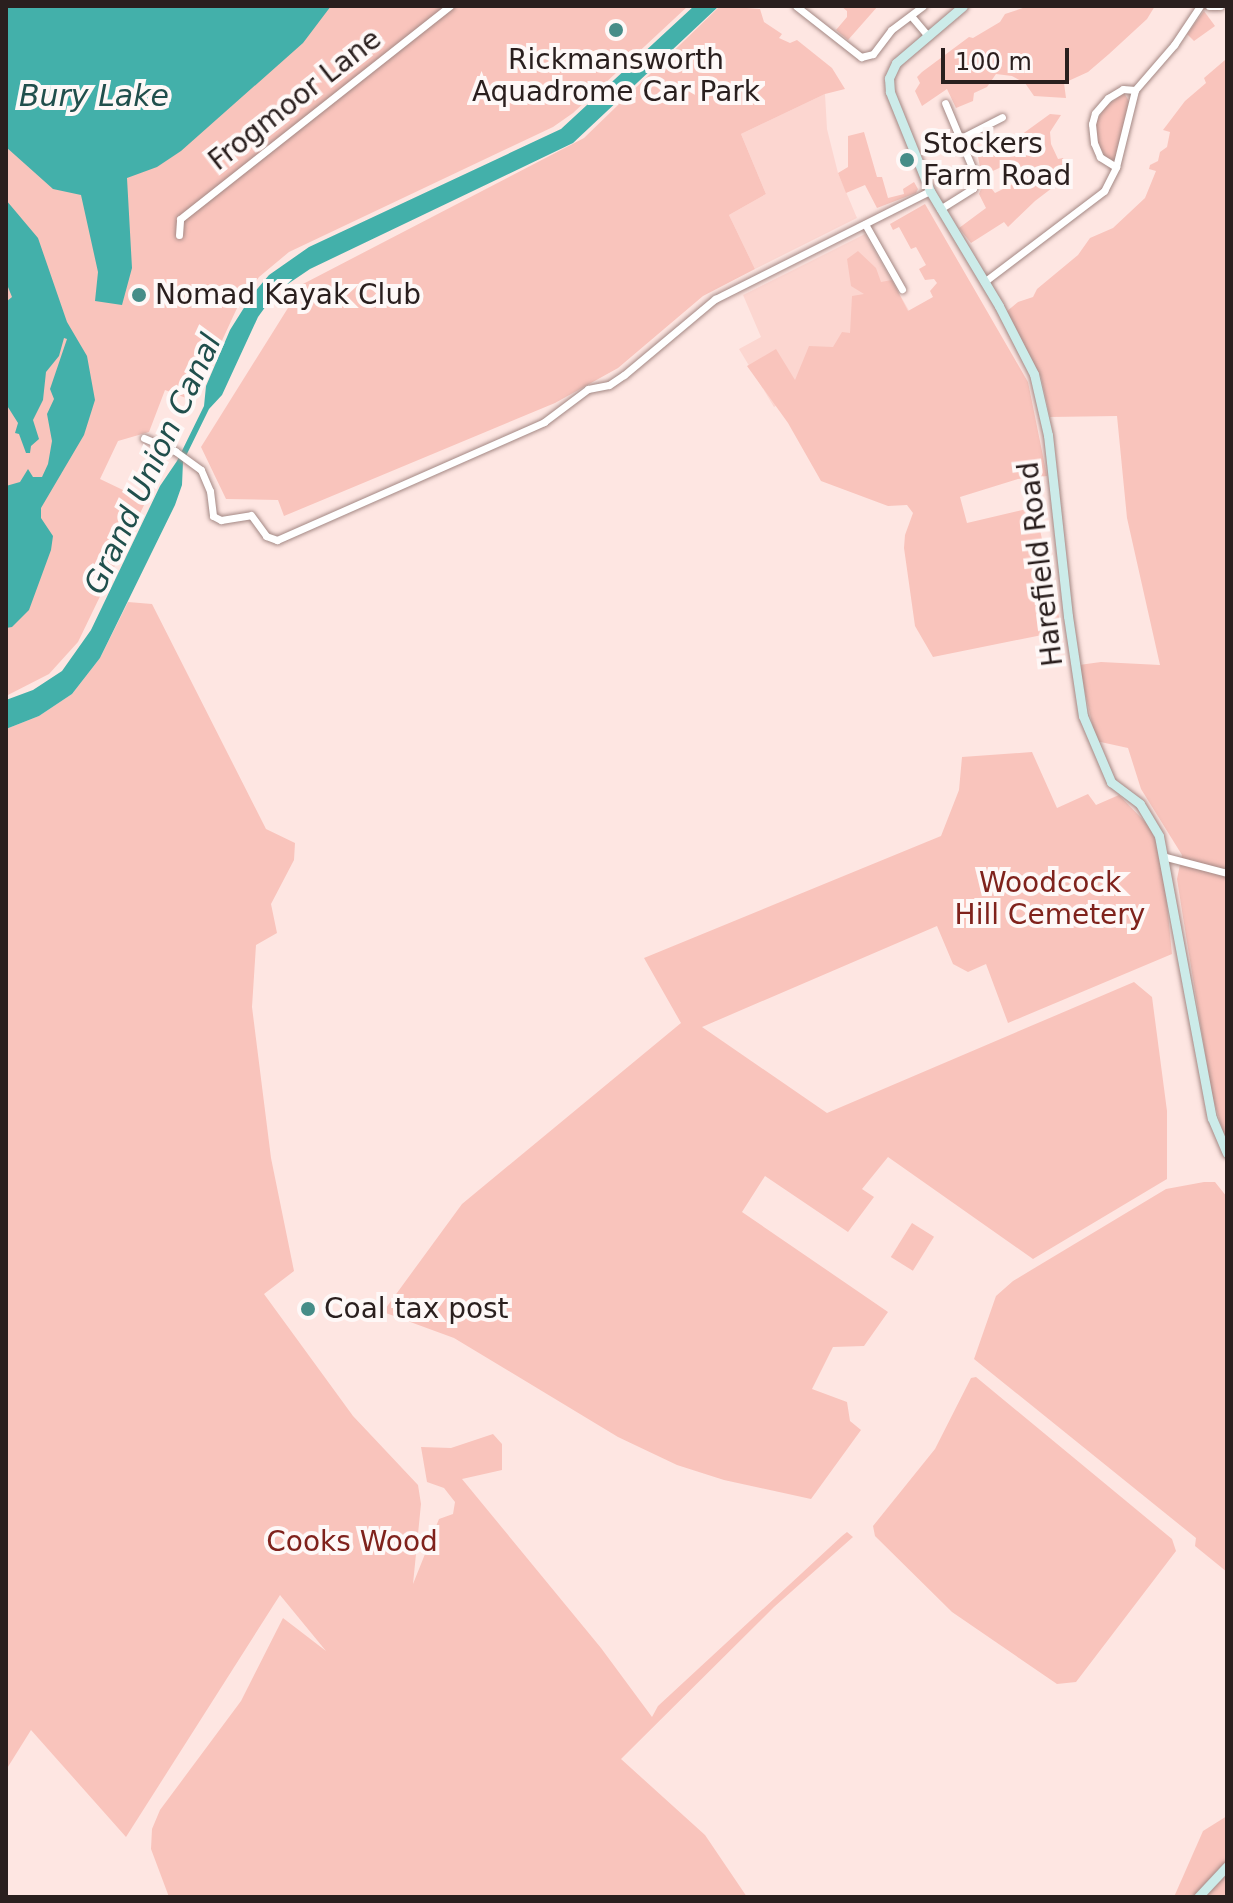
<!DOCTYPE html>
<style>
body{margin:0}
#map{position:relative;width:1233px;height:1903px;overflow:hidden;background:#fee6e2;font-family:"DejaVu Sans",sans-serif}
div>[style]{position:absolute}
.built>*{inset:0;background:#fcd6d0}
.green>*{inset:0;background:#f9c4bc;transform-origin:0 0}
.water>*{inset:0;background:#43b0aa}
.roads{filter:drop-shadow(0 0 2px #a38884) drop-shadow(0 0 2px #a38884)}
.street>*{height:7px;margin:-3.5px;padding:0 3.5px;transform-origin:3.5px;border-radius:3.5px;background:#fff}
.secondary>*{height:9px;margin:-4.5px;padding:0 4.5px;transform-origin:4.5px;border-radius:4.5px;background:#ccebe9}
.dots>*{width:22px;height:22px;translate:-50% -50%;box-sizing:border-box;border:4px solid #fef8f7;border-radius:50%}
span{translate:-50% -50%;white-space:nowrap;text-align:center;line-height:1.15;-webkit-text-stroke:8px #fef8f7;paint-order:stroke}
.poi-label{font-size:28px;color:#2a1f1e}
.left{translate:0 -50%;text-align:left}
.street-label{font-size:28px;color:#2a1f1e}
.park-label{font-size:28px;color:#7f221c}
.water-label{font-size:30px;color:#204f4c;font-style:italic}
.frame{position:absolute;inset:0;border:8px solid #2a1f1e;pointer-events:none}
.scale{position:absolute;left:941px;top:48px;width:128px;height:36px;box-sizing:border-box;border:4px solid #2a1f1e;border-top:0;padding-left:10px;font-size:24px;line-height:28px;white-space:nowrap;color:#2a1f1e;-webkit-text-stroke:6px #fef8f7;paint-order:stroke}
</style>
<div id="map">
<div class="built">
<i style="clip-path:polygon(825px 94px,827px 129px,838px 173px,857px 218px,755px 269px,729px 215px,766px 194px,741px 134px)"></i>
<i style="clip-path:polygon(865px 234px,919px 328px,774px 407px,739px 349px,761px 337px,743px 295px)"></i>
</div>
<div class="green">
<i style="clip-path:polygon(6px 6px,688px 6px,573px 113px,553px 127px,289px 252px,259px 277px,238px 306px,194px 401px,165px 390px,149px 432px,118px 441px,100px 479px,146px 501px,78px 642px,49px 674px,6px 696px)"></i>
<i style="clip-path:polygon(720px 6px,760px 9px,764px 22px,782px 34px,779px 38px,790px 43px,797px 40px,832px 68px,845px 89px,825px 94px,741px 134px,766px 194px,729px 215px,755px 269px,703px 296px,618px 368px,555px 403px,284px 516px,278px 500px,226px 499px,201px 447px,303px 284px,584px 138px)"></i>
<i style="clip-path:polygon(841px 6px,878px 6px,848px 40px,836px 30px,847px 17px,847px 11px)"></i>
<i style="clip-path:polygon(1029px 6px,1155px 6px,1147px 19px,1109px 54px,1088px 72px,1064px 83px,1066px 98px,1034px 96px,1025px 83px,1012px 76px,996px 74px,987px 87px,974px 93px,973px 101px,956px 108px,947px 89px,922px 106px,915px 91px,920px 83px,917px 77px,922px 72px,969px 37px,973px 38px,1000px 22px,1005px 14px)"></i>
<i style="clip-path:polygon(1204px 11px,1215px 26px,1194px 41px,1187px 34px)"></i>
<i style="clip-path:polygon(1225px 60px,1227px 62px,1227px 1145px,1212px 1095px,1186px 936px,1177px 879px,1182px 855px,1141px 789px,1128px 748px,1096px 741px,1079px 665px,1101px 662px,1160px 665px,1127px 518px,1117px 416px,1050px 417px,1041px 377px,1006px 312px,1018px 302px,1033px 297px,1037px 289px,1078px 255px,1090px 238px,1113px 228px,1145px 198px,1156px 171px,1149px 169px,1150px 165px,1158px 161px,1160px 152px,1167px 147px,1170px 132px,1163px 130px,1185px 101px,1206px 83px,1204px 78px)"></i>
<i style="clip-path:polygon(1124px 93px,1129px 101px,1115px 159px,1112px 160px,1106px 158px,1097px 142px,1095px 124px,1105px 107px)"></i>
<i style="clip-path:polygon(1050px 114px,1061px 115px,1050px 132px,1051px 144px,1058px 159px,1063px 158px,1068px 173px,1066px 185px,1056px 185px,1035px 201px,1008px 227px,1004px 222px,971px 243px,959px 228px,986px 208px,979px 194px,983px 184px,988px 184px,995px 193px,1019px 181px,1010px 163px,982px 176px,978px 157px,1021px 135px)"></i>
<i style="clip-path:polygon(864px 132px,877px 177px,882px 177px,888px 198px,904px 194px,903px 189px,914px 182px,918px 189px,916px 193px,877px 208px,865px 185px,846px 193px,838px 173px,848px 167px,848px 136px)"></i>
<i style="clip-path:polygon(925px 204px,1028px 382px,1047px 476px,1018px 479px,960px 497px,967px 523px,1035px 507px,1062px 631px,933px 657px,915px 626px,904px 548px,905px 535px,913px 513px,907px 505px,888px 506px,821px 481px,788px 423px,747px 366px,776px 349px,795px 380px,809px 346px,833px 347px,842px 332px,850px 333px,852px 296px,864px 294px,851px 286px,847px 259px,858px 251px,876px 268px,881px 282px,892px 280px,908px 311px,933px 297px,930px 291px,937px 283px,934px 279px,925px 280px,919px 269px,926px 265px,916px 247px,911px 249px,899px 227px,893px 230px,890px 224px)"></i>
<i style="clip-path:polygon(128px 602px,152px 604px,266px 829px,295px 843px,294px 860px,271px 904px,277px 933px,256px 945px,252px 1007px,271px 1158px,294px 1271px,264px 1294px,353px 1416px,418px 1485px,421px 1504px,413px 1584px,439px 1519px,453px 1514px,455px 1502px,444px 1488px,427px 1482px,421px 1447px,451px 1448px,493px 1434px,502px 1444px,502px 1470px,462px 1479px,601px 1648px,652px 1717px,658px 1706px,842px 1536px,847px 1532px,853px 1537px,774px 1607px,621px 1759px,705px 1835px,747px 1897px,169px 1897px,151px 1849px,152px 1829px,160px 1810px,241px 1701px,283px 1618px,326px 1651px,280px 1595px,126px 1837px,31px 1730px,6px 1770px,6px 729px,39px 716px,72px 694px,100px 658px)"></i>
<i style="clip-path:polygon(1032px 752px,1057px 808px,1088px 794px,1096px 805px,1119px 795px,1149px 826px,1162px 854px,1172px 954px,1008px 1023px,986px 964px,968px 972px,953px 964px,937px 926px,702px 1027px,827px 1113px,1134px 982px,1152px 997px,1167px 1111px,1167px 1179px,1033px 1259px,888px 1157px,862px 1189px,874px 1197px,848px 1232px,765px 1176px,742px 1212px,888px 1312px,864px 1346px,833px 1347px,812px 1389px,847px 1402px,850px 1421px,861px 1430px,811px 1499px,724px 1480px,677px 1465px,618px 1437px,454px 1338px,383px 1312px,462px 1204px,681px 1023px,644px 958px,941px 836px,959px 790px,962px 757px)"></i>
<i style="clip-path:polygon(1204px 1182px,1215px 1182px,1227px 1197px,1227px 1572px,1195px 1546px,1196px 1538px,974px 1359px,996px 1296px,1013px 1281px,1166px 1189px)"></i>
<i style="left:912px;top:1223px;width:26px;height:40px;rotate:32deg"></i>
<i style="clip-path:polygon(976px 1377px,1172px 1539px,1176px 1551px,1076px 1682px,1057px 1684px,952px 1612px,875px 1536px,873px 1526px,935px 1449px,971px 1378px)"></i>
<i style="clip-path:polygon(1227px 1816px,1227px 1897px,1174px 1897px,1203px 1831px)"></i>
</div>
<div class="water">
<i style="clip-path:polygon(6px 6px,331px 6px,303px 43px,181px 151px,157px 167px,127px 178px,132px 268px,122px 305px,95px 301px,98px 272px,81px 195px,53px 189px,6px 147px)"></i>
<i style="clip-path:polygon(694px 6px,719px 6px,573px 143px,310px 269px,276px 292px,258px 317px,222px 395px,209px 409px,183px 462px,182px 485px,175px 505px,100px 658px,72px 694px,39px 716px,6px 729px,6px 700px,33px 690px,62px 671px,91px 630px,160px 486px,177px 461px,204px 406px,206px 386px,230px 330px,252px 295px,269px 275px,309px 247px,561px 129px)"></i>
<i style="clip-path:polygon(6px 200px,38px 238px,67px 322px,87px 356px,95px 400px,84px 435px,41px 508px,41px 518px,53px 536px,51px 550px,29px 610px,12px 627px,6px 628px,6px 486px,20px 482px,28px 469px,33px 477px,42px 477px,48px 464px,52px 441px,47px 414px,54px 399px,50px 389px,67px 339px,64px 338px,59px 356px,46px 372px,43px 400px,33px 420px,39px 439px,31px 446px,30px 453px,26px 453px,19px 434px,15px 433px,18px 423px,6px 404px,6px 302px,12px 297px,6px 282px)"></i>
</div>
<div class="roads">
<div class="street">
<i style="left:796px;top:6px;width:83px;rotate:38.1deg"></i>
<i style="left:861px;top:57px;width:12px;rotate:-14deg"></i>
<i style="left:873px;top:54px;width:30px;rotate:-53deg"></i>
<i style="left:891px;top:30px;width:40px;rotate:-37deg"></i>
<i style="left:1209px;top:6px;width:11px"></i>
<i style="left:912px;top:17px;width:23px;rotate:50deg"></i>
<i style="left:961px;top:138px;width:46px;rotate:-27.1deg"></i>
<i style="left:1116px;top:167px;width:19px;rotate:-148deg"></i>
<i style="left:1100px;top:157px;width:15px;rotate:-113deg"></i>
<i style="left:1094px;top:143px;width:19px;rotate:-96deg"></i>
<i style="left:1092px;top:124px;width:11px;rotate:-75deg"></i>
<i style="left:1095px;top:113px;width:20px;rotate:-49deg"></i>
<i style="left:1108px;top:98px;width:17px;rotate:-31deg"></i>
<i style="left:1123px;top:89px;width:12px;rotate:5deg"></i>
<i style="left:940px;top:209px;width:39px;rotate:-32deg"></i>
<i style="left:973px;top:188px;width:11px;rotate:-75deg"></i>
<i style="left:976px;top:177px;width:80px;rotate:-112.7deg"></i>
<i style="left:865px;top:224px;width:75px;rotate:60.4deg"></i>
<i style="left:179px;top:235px;width:16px;rotate:-86deg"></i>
<i style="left:180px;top:219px;width:344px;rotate:-38.3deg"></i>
<i style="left:984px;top:282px;width:151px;rotate:-37.2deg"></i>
<i style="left:1104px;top:191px;width:27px;rotate:-63deg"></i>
<i style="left:1116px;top:167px;width:79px;rotate:-76.1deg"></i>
<i style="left:1135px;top:90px;width:60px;rotate:-49.1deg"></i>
<i style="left:1174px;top:45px;width:47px;rotate:-56.3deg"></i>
<i style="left:144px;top:438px;width:34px;rotate:23deg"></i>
<i style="left:175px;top:451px;width:32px;rotate:36deg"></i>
<i style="left:201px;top:470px;width:23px;rotate:67deg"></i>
<i style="left:210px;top:491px;width:25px;rotate:83deg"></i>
<i style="left:213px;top:516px;width:9px;rotate:27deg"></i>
<i style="left:221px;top:520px;width:30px;rotate:-9deg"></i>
<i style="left:251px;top:515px;width:26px;rotate:54deg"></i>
<i style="left:266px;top:536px;width:12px;rotate:20deg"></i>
<i style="left:277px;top:540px;width:292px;rotate:-23.8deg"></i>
<i style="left:544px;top:422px;width:55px;rotate:-36.9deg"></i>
<i style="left:588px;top:389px;width:21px;rotate:-11deg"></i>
<i style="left:609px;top:385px;width:18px;rotate:-34deg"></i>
<i style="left:624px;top:375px;width:119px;rotate:-39.9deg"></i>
<i style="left:715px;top:299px;width:241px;rotate:-26.7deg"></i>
<i style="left:1166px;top:857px;width:63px;rotate:14.7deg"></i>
</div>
<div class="secondary">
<i style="left:963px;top:6px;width:88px;rotate:139.6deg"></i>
<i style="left:896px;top:63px;width:17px;rotate:115deg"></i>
<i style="left:889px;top:78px;width:14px;rotate:86deg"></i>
<i style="left:890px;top:92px;width:107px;rotate:68deg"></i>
<i style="left:930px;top:191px;width:134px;rotate:59deg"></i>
<i style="left:999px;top:306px;width:76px;rotate:62.8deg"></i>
<i style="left:1034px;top:374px;width:63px;rotate:77.1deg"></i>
<i style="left:1048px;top:435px;width:182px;rotate:83.7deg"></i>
<i style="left:1068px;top:616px;width:101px;rotate:81.5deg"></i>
<i style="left:1083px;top:716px;width:72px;rotate:67deg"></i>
<i style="left:1111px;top:782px;width:36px;rotate:37deg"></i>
<i style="left:1140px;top:804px;width:37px;rotate:59deg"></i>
<i style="left:1159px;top:836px;width:287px;rotate:79.4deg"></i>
<i style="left:1212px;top:1118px;width:38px;rotate:67deg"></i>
<i style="left:1198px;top:1897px;width:42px;rotate:-46.9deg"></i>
</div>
</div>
<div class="dots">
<i style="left:616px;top:30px;background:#468d88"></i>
<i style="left:907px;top:160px;background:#468d88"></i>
<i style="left:139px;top:295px;background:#468d88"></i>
<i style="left:308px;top:1309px;background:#468d88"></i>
</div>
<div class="poi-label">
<span style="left:616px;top:76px">Rickmansworth<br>Aquadrome Car Park</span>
<span class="left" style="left:923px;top:160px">Stockers<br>Farm Road</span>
<span class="left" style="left:155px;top:295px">Nomad Kayak Club</span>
<span class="left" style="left:324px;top:1309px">Coal tax post</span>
</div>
<div class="street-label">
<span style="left:295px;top:100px;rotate:-38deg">Frogmoor Lane</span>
<span style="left:1041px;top:564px;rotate:-97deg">Harefield Road</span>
</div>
<div class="park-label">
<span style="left:1050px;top:899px">Woodcock<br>Hill Cemetery</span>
<span style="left:352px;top:1542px">Cooks Wood</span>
</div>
<div class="water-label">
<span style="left:94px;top:96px">Bury Lake</span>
<span style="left:153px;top:464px;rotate:-65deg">Grand Union Canal</span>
</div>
<div class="frame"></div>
<div class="scale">100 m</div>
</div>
